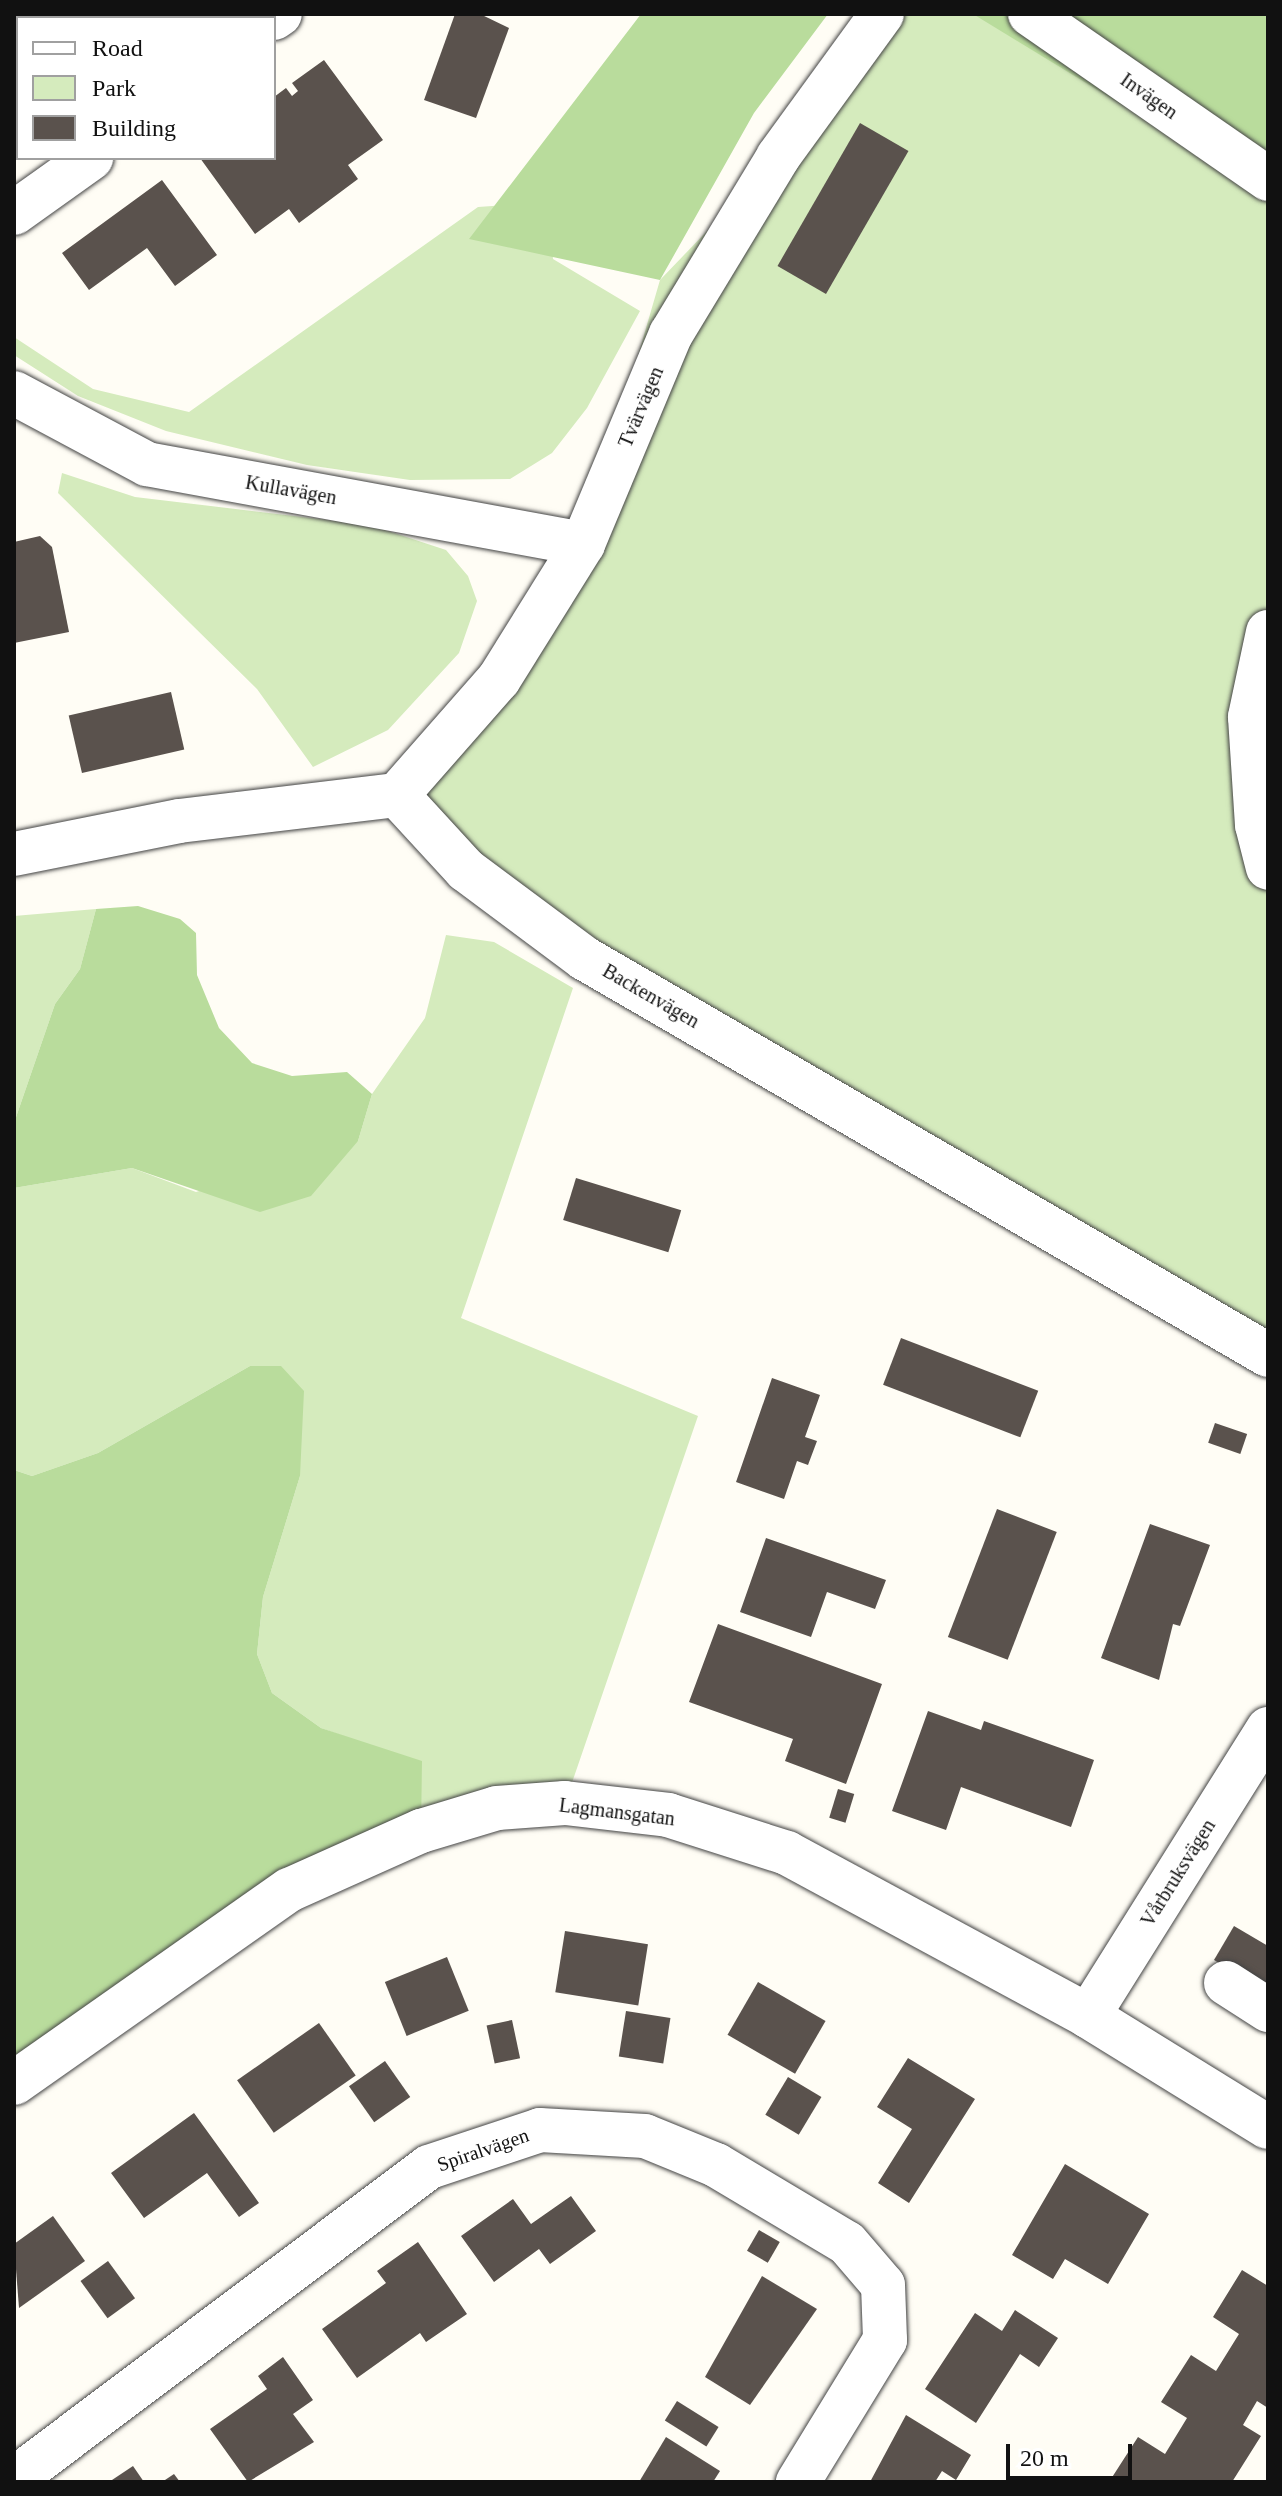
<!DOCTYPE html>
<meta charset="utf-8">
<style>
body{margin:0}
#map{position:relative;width:1282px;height:2496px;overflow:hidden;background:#fffdf5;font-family:Georgia,serif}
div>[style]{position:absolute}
.green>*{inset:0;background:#d5ebbd}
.forest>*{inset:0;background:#b9dc9c}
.building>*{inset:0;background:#5a524d;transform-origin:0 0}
.roads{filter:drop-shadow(0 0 2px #444) drop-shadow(0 0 2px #444)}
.minor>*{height:44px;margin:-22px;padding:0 22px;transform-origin:22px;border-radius:22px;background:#fff}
span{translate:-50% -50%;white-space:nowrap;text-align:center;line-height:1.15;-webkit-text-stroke:8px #fff;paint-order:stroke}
.street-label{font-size:20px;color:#111}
.frame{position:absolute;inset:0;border:16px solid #111;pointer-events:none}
.legend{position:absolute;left:16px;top:16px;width:260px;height:144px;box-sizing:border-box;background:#fff;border:2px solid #a0a0a0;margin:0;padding:10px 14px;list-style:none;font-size:24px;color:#111}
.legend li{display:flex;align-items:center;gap:16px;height:40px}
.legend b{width:40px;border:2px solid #a0a0a0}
.scale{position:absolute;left:1006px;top:2444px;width:126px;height:36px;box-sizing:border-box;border:4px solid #111;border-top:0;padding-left:10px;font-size:24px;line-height:28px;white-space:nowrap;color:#111;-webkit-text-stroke:6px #fff;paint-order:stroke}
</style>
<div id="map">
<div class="green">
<i style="clip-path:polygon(882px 14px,1030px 14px,1268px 179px,1268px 1355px,584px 958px,397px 795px,583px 544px,660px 280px,778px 157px)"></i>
<i style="clip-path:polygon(549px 202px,553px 259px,640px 311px,587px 408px,552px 453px,510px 479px,410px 480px,307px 465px,166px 431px,78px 396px,14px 355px,14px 337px,93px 389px,189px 412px,478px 207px)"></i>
<i style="clip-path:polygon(62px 473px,135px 497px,370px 525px,446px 550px,468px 576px,477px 601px,459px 653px,388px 730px,313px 767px,257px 689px,58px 493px)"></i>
<i style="clip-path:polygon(96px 909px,80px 969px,55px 1004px,14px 1123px,14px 916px)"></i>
<i style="clip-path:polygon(446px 935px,494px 942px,573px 988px,461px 1318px,698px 1416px,565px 1803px,421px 1831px,360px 1742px,321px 1728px,272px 1693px,257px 1654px,263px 1597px,300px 1476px,250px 1366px,98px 1453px,32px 1476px,14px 1470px,14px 1188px,132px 1168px,196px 1192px,358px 1141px,372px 1094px,425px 1018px)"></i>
</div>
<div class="forest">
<i style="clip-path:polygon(641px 14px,828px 14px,754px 113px,660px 280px,469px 239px)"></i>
<i style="clip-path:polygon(973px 14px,1268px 14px,1268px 194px)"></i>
<i style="clip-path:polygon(138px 906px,180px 919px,196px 933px,197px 975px,219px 1028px,252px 1063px,292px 1076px,347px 1072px,372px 1094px,358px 1141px,311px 1196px,260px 1212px,132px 1168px,14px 1188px,14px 1123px,55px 1004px,80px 969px,96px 909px)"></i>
<i style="clip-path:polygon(250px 1366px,281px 1366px,304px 1391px,300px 1476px,263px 1597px,257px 1654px,272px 1693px,321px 1728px,422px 1761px,421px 1831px,14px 2083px,14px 1470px,32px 1476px,98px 1453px)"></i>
</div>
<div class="building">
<i style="clip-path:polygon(455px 14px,480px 14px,509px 28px,476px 118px,424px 100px)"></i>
<i style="clip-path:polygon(14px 18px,18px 24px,14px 103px)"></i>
<i style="clip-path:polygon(324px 60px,383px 140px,348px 165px,358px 179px,299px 223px,289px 209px,255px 234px,200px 158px,274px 158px,274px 97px,286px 88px,292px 96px,298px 91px,292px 83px)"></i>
<i style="left:860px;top:123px;width:56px;height:165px;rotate:30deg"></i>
<i style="clip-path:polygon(162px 180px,217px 255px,175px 286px,147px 248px,89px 290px,62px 253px)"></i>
<i style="clip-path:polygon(40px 536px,52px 547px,69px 632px,14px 643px,14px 542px)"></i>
<i style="left:171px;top:692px;width:59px;height:105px;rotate:77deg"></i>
<i style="left:576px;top:1178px;width:110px;height:44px;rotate:17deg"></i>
<i style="left:901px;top:1338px;width:147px;height:50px;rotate:21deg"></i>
<i style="clip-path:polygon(772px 1378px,820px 1395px,805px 1437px,817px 1441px,808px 1465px,797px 1461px,784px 1499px,736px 1482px)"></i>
<i style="left:1215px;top:1423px;width:34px;height:21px;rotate:19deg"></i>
<i style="left:997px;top:1509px;width:64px;height:137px;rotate:21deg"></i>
<i style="clip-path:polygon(1150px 1524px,1210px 1545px,1180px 1626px,1173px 1624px,1159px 1680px,1101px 1658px)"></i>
<i style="clip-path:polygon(766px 1538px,886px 1580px,875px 1609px,827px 1592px,811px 1637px,740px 1612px)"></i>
<i style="clip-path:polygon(718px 1624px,882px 1684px,846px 1784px,785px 1761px,793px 1739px,689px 1702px)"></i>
<i style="clip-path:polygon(928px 1711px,981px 1730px,984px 1721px,1094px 1760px,1071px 1827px,961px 1787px,946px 1830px,892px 1811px)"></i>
<i style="left:838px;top:1789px;width:17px;height:30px;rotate:17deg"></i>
<i style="clip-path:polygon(1234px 1926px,1268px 1946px,1268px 1992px,1214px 1960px)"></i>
<i style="left:565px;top:1931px;width:84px;height:62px;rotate:9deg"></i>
<i style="left:447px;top:1957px;width:58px;height:67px;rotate:68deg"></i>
<i style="left:758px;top:1982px;width:78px;height:61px;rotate:30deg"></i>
<i style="left:626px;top:2011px;width:45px;height:46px;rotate:9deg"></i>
<i style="left:512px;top:2020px;width:39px;height:26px;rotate:78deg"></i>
<i style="left:319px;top:2023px;width:64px;height:100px;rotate:55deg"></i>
<i style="clip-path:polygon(908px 2058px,975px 2099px,909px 2203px,878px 2183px,912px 2129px,877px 2107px)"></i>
<i style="left:385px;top:2061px;width:44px;height:44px;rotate:55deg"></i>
<i style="left:788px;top:2077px;width:39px;height:44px;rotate:31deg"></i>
<i style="clip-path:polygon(194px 2113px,259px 2203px,239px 2217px,207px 2173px,144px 2218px,111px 2173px)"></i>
<i style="clip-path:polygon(1065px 2164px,1149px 2214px,1108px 2284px,1065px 2259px,1053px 2279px,1012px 2255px)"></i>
<i style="clip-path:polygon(571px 2196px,596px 2231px,550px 2264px,539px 2249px,494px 2282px,461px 2236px,513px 2199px,531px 2224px)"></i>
<i style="clip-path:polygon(53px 2216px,85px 2261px,19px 2308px,14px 2244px)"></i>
<i style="left:759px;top:2230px;width:24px;height:24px;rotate:30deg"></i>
<i style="clip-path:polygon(418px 2242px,467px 2314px,426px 2342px,420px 2333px,357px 2378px,322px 2329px,386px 2283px,377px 2271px)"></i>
<i style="left:108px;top:2261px;width:46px;height:34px;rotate:54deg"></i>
<i style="clip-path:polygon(1242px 2270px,1268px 2286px,1268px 2408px,1257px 2401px,1243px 2425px,1261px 2436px,1232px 2482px,1109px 2482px,1138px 2437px,1165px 2454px,1187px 2418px,1161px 2402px,1191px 2355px,1216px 2371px,1239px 2334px,1213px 2317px)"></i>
<i style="clip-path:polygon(762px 2276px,817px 2309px,750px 2405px,705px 2377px)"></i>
<i style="clip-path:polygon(1015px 2310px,1058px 2338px,1039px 2367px,1020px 2354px,976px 2423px,925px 2389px,975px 2313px,1002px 2331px)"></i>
<i style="clip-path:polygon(283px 2357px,313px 2400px,293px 2414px,314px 2442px,248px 2482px,210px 2429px,267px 2389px,258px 2376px)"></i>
<i style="left:677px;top:2401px;width:49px;height:23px;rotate:32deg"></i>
<i style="clip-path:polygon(906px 2415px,971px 2455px,956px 2480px,942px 2471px,935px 2482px,870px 2482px)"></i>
<i style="clip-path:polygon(666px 2437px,720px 2471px,713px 2482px,639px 2482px)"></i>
<i style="clip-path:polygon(133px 2466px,144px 2482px,109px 2482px)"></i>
<i style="clip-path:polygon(174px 2474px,180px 2482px,162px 2482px)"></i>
</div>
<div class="roads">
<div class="minor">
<i style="left:73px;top:14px;width:4px;rotate:63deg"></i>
<i style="left:1030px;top:14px;width:290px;rotate:34.7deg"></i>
<i style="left:274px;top:18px;width:7px;rotate:-34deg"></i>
<i style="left:14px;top:213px;width:95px;rotate:-35.5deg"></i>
<i style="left:14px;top:393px;width:151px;rotate:28.1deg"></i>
<i style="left:147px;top:464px;width:443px;rotate:10.4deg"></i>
<i style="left:1268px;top:632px;width:87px;rotate:102deg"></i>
<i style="left:1250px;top:717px;width:108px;rotate:86.3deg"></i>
<i style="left:1257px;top:825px;width:44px;rotate:75.7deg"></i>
<i style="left:397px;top:795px;width:102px;rotate:47.4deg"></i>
<i style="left:466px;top:870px;width:147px;rotate:36.7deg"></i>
<i style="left:584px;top:958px;width:791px;rotate:30.13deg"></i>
<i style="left:397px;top:795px;width:154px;rotate:-48.7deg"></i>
<i style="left:499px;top:679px;width:159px;rotate:-58.1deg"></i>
<i style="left:583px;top:544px;width:228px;rotate:-67.3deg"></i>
<i style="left:671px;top:334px;width:207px;rotate:-58.8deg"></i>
<i style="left:778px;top:157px;width:177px;rotate:-54deg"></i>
<i style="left:14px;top:854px;width:168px;rotate:-11.3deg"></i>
<i style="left:179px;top:821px;width:220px;rotate:-6.8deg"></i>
<i style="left:1226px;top:1983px;width:50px;rotate:32.7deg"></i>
<i style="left:1088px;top:2016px;width:339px;rotate:-57.9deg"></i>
<i style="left:14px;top:2083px;width:336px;rotate:-35.1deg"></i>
<i style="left:289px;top:1890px;width:145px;rotate:-24.1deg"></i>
<i style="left:421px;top:1831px;width:79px;rotate:-16.8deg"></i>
<i style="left:497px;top:1808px;width:68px;rotate:-4.2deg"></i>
<i style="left:565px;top:1803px;width:104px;rotate:6.6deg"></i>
<i style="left:668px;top:1815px;width:125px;rotate:17.7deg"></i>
<i style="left:787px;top:1853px;width:342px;rotate:28.4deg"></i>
<i style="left:1088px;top:2016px;width:211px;rotate:31.7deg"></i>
<i style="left:14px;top:2479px;width:519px;rotate:-36.94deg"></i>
<i style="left:429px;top:2167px;width:117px;rotate:-18.4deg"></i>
<i style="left:540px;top:2130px;width:105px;rotate:3.3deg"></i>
<i style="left:645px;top:2136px;width:77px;rotate:22.2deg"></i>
<i style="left:716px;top:2165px;width:152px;rotate:30.8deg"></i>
<i style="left:847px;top:2243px;width:55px;rotate:49.4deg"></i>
<i style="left:883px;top:2285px;width:55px;rotate:87.9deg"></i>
<i style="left:885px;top:2340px;width:167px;rotate:121.5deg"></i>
</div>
</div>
<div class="street-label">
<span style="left:1149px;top:96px;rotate:35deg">Invägen</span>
<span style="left:641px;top:407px;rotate:-67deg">Tvärvägen</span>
<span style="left:291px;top:490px;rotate:10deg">Kullavägen</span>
<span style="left:651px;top:996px;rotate:30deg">Backenvägen</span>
<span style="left:617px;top:1812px;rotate:7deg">Lagmansgatan</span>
<span style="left:1178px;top:1873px;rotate:-58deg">Vårbruksvägen</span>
<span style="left:483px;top:2150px;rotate:-19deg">Spiralvägen</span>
</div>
<div class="frame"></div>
<ul class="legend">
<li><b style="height:10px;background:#fff"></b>Road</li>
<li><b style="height:22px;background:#d5ebbd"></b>Park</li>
<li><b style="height:22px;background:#5a524d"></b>Building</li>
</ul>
<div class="scale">20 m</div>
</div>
